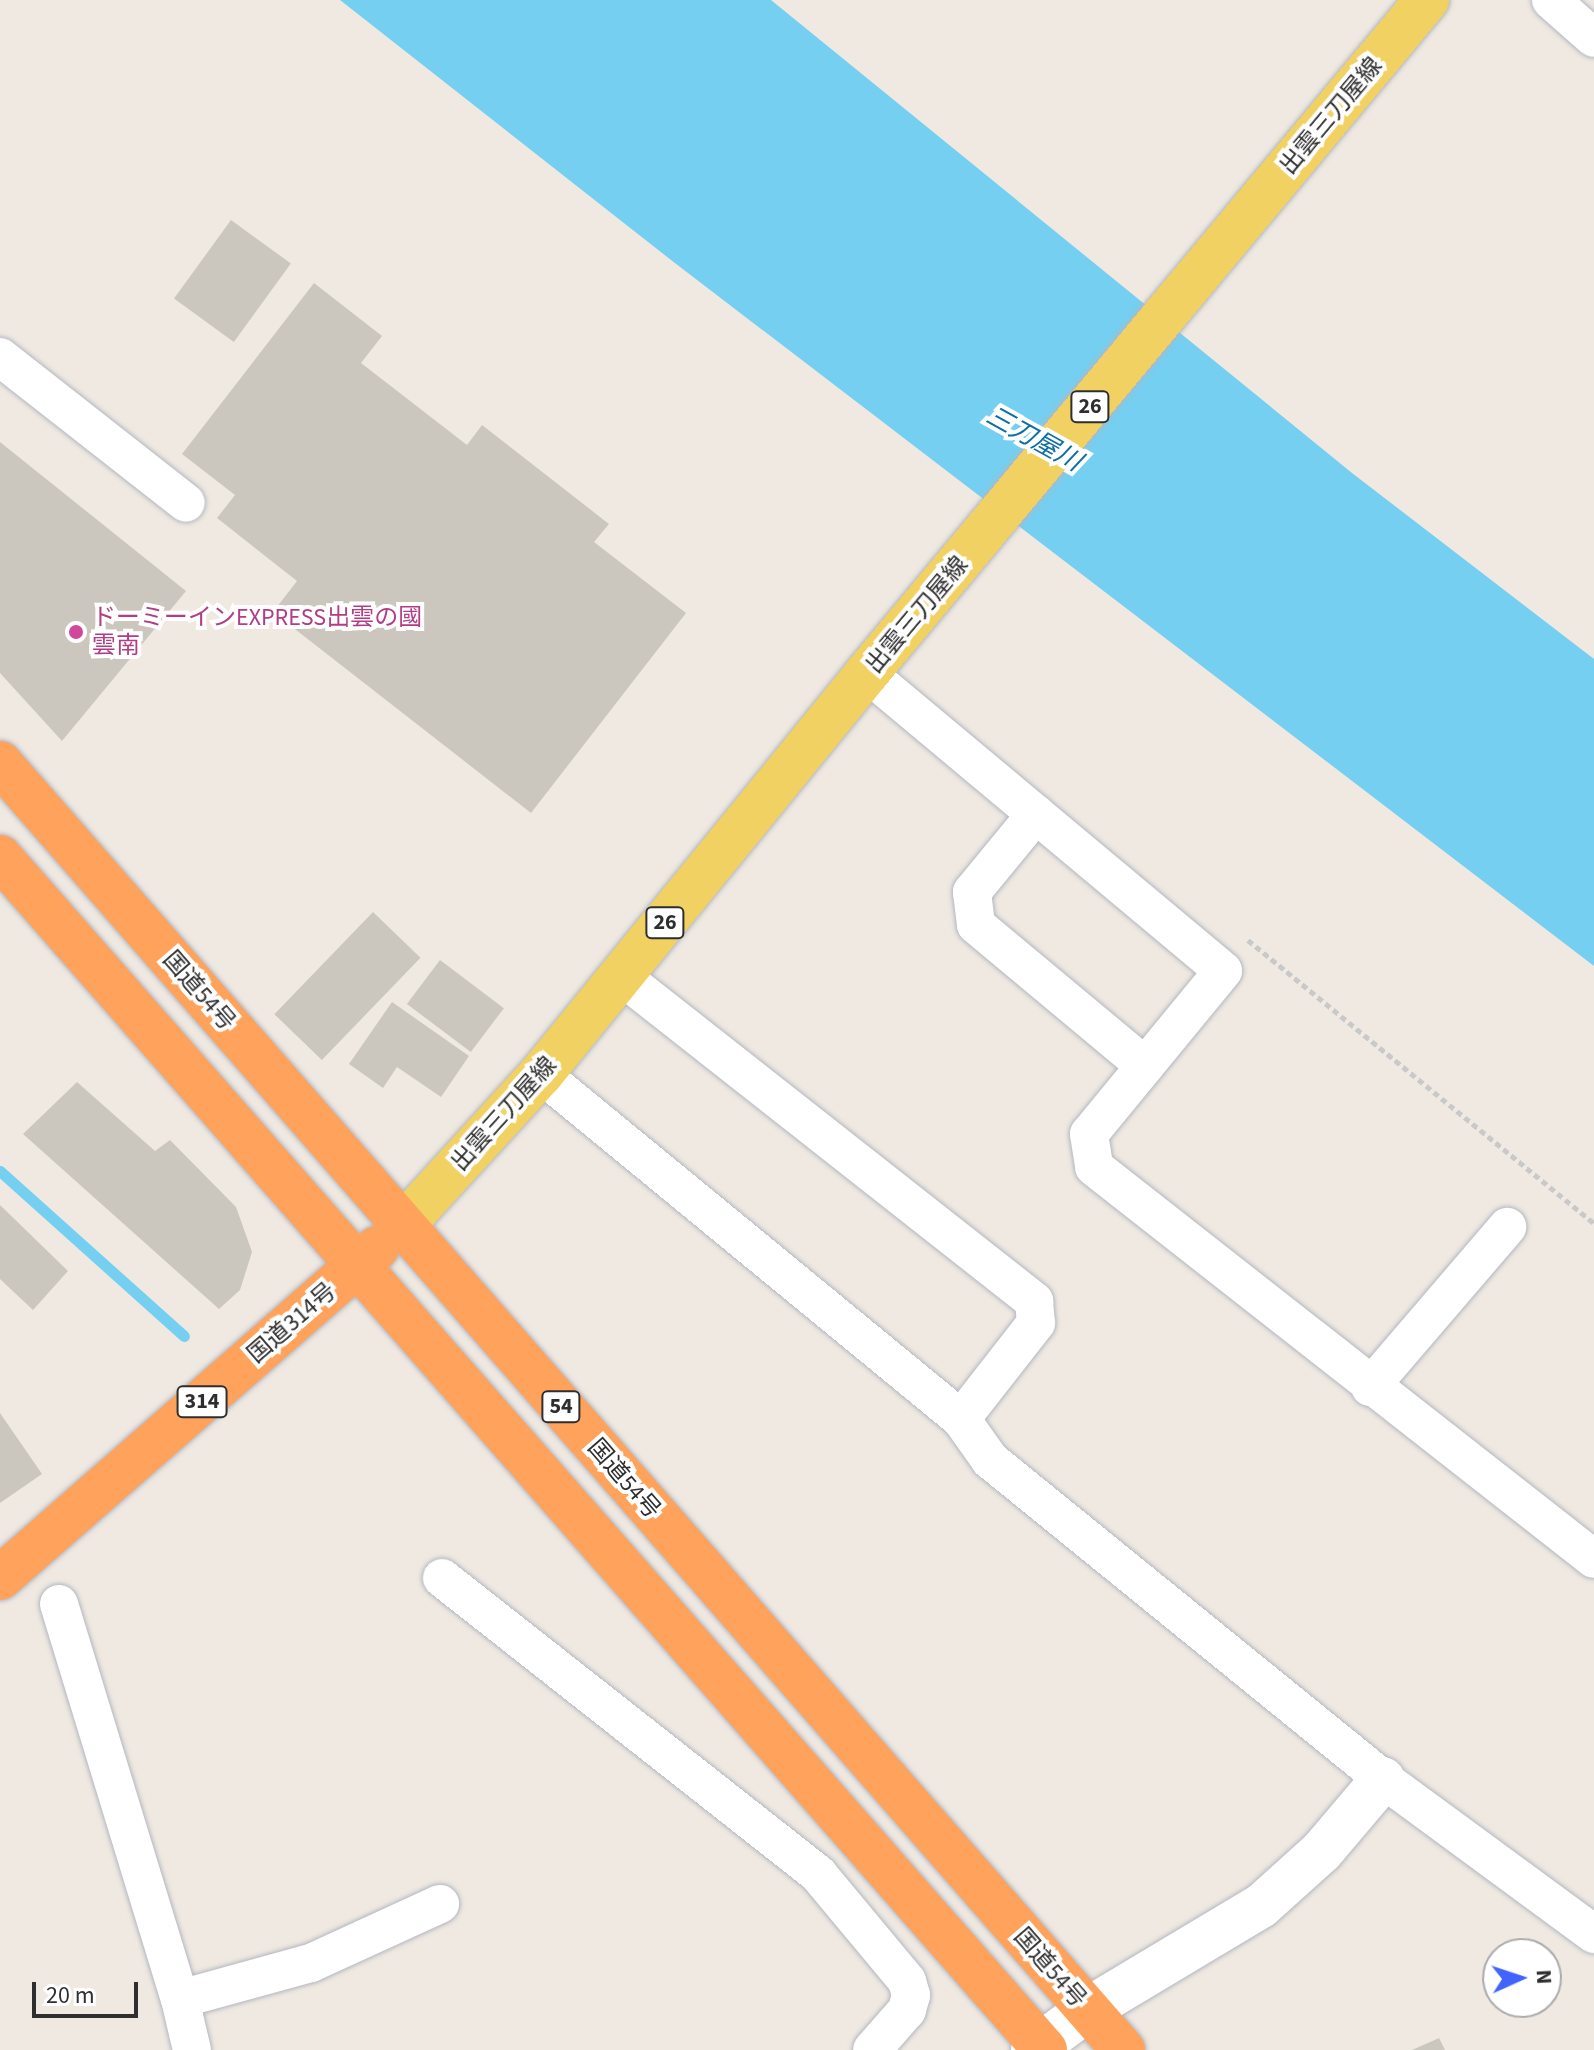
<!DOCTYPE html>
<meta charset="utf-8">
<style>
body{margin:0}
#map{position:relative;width:1594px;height:2050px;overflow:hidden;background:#efe9e1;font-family:"Source Sans 3","Noto Sans JP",sans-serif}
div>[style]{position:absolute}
.water>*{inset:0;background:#75cff0}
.stream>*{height:11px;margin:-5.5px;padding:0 5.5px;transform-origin:5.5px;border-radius:5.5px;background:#75cff0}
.building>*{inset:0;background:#cbc7bf;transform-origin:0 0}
.path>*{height:5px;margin-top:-2.5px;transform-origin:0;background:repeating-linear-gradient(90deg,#c9c9c9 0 6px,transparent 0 10px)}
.roads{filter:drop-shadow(0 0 2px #b4b7c1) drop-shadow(0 0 2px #b4b7c1)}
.street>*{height:38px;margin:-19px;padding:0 19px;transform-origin:19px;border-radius:19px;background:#fff}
.secondary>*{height:44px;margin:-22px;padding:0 22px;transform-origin:22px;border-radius:22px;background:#fff}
.primary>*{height:44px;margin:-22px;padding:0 22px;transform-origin:22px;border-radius:22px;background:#f2d163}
.highway>*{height:44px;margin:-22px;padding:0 22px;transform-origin:22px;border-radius:22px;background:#ffa35c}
.dots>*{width:22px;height:22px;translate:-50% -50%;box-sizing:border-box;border:4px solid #fff;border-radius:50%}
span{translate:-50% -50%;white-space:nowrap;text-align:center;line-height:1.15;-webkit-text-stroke:8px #fff;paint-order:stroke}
.shield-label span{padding:2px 6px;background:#fff;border:2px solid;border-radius:6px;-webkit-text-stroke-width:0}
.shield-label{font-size:22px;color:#2e2e2e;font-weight:700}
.street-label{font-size:24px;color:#2e2e2e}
.hotel-label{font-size:24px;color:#b23c85}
.left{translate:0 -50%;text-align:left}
.water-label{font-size:26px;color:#0d6fa3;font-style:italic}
.north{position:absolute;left:1482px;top:1938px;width:80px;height:80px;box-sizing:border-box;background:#fff;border:2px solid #ababab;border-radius:50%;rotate:87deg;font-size:22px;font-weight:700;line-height:32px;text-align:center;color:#2e2e2e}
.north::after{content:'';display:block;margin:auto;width:28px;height:36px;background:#4264fb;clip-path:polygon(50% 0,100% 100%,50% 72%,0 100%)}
.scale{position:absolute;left:32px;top:1982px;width:106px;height:36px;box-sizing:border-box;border:4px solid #2e2e2e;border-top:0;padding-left:10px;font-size:24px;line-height:28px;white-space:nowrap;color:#2e2e2e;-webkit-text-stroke:6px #fff;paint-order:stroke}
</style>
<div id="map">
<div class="water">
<i style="clip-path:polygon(340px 0,771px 0,1352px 473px,1594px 659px,1594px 966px,671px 260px)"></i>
</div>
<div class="stream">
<i style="left:0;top:1171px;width:247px;rotate:41.9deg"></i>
</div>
<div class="building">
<i style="left:231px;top:220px;width:74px;height:97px;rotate:36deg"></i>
<i style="clip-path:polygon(314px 283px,382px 336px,361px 363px,467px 445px,482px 425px,609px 524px,594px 542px,686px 613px,531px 813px,273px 612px,297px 581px,217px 518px,235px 495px,182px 454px)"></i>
<i style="clip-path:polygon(0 442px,186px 591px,62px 741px,0 673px)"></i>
<i style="left:373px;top:912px;width:66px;height:142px;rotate:44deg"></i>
<i style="left:440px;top:960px;width:80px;height:55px;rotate:37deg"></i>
<i style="clip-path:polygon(392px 1002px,469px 1056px,441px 1097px,397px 1067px,383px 1088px,349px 1064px)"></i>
<i style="clip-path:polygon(77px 1082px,155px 1151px,170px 1140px,236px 1207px,252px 1252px,240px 1290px,219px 1309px,23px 1134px)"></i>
<i style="clip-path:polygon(0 1205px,68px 1271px,33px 1310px,0 1279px)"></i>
<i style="clip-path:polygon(0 1413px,42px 1474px,0 1503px)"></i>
<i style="clip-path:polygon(1439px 2038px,1445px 2050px,1412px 2050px)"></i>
</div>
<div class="path">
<i style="left:1248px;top:940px;width:447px;rotate:39.3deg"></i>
</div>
<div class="roads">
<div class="street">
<i style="left:1551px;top:0;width:57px;rotate:41.5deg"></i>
<i style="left:0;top:357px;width:236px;rotate:38.1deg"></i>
<i style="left:867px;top:673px;width:464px;rotate:39.9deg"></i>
<i style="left:1223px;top:971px;width:211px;rotate:129.4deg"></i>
<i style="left:1089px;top:1134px;width:33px;rotate:81deg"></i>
<i style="left:1094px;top:1167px;width:635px;rotate:38.1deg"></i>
<i style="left:1036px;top:814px;width:101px;rotate:129.4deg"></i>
<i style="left:972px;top:892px;width:33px;rotate:83deg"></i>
<i style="left:976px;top:925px;width:220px;rotate:39.8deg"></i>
<i style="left:621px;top:976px;width:526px;rotate:38.2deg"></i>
<i style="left:1034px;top:1301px;width:22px;rotate:85deg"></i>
<i style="left:1036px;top:1323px;width:122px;rotate:128deg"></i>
<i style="left:541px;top:1074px;width:544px;rotate:39.4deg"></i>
<i style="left:961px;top:1419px;width:50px;rotate:54.7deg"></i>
<i style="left:990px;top:1460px;width:506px;rotate:39.07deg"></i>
<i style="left:1383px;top:1779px;width:262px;rotate:36.3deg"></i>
<i style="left:1370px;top:1387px;width:211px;rotate:-49.4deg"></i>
<i style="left:442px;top:1578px;width:479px;rotate:38.2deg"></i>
<i style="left:818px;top:1874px;width:139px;rotate:50.2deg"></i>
<i style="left:907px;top:1981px;width:15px;rotate:74deg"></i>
<i style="left:911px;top:1995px;width:16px;rotate:105deg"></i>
<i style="left:907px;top:2010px;width:53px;rotate:131.2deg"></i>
<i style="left:59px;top:1604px;width:413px;rotate:73deg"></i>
<i style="left:180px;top:1999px;width:52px;rotate:76.8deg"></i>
<i style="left:180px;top:1999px;width:136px;rotate:-15.4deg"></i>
<i style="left:311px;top:1963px;width:142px;rotate:-24.6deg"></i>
</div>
<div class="secondary">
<i style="left:1033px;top:2050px;width:67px;rotate:-36.5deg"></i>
<i style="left:1087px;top:2010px;width:203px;rotate:-30.9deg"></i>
<i style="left:1261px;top:1906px;width:82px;rotate:-42deg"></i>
<i style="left:1322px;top:1851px;width:94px;rotate:-49.7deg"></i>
</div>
<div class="primary">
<i style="left:403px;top:1225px;width:205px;rotate:-47.6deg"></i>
<i style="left:541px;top:1074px;width:517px;rotate:-50.89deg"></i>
<i style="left:867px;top:673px;width:876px;rotate:-50.24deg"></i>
</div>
<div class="highway">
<i style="left:0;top:763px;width:1708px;rotate:48.89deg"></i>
<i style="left:0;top:857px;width:1586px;rotate:48.78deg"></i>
<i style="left:0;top:1578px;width:501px;rotate:-41.2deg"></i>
</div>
</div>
<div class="dots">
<i style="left:76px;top:632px;background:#d1479c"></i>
</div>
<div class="shield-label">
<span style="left:1090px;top:407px">26</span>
<span style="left:665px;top:923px">26</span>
<span style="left:202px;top:1402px">314</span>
<span style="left:561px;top:1407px">54</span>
</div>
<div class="street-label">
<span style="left:1331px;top:116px;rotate:-50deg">出雲三刀屋線</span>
<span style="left:917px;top:615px;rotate:-50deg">出雲三刀屋線</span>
<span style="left:199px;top:991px;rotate:49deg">国道54号</span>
<span style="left:504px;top:1114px;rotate:-48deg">出雲三刀屋線</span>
<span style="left:292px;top:1323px;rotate:-41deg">国道314号</span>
<span style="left:624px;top:1479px;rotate:49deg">国道54号</span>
<span style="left:1050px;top:1968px;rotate:49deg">国道54号</span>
</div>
<div class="hotel-label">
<span class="left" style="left:92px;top:632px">ドーミーインEXPRESS出雲の國<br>雲南</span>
</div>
<div class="water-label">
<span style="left:1034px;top:439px;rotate:29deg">三刀屋川</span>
</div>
<div class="north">N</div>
<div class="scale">20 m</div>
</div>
